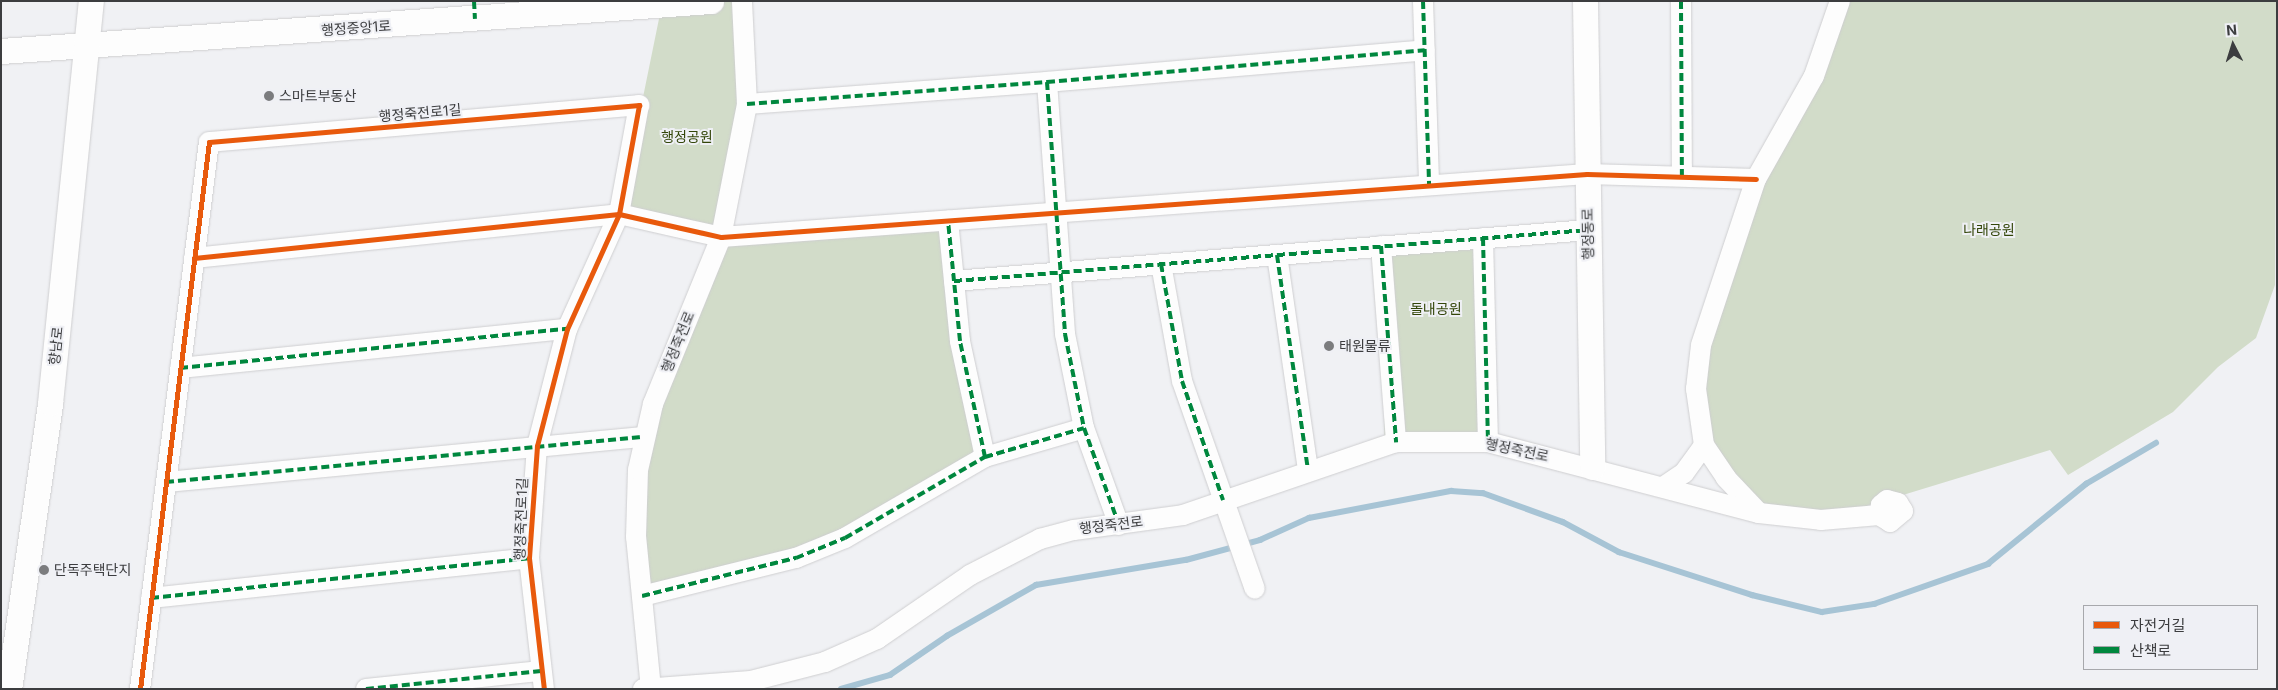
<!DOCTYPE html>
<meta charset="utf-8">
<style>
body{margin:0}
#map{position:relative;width:2278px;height:690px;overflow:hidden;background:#f0f1f4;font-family:Inter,"Noto Sans KR",sans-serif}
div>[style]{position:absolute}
.green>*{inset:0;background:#d2dcc9;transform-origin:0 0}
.stream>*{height:5.5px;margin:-2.75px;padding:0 2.75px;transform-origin:2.75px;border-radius:2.75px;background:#a7c4d5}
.roads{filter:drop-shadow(0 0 1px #ceced0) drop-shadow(0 0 1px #ceced0)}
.minor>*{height:20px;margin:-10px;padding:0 10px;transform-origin:10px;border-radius:10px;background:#fdfdfd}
.tertiary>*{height:25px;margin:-12.5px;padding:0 12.5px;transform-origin:12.5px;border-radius:12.5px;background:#fdfdfd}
.quiet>*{height:4px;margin-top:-2px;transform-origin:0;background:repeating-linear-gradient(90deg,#00873e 0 8px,transparent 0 12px)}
.cycleway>*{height:5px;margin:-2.5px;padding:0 2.5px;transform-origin:2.5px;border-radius:2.5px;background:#e8590c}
.dots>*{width:14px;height:14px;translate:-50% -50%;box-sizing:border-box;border:2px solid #eff0f5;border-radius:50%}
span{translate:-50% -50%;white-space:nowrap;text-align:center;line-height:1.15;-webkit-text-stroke:4px #eff0f5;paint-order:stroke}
.street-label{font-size:14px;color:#3c3d3f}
.poi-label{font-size:14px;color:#3c3d3f}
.left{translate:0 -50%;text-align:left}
.park-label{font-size:14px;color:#334609}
.frame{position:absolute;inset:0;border:2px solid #3c3d3f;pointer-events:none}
.legend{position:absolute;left:2083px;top:605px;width:175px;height:65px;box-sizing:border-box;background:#eff0f5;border:1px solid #a7a8ac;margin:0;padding:6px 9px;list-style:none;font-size:15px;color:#3c3d3f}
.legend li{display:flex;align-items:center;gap:10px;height:25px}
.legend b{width:25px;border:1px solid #a7a8ac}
.north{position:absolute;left:2208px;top:20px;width:50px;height:50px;-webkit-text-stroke:4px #eff0f5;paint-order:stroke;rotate:355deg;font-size:14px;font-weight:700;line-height:20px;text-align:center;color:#3c3d3f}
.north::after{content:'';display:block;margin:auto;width:18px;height:22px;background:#3c3d3f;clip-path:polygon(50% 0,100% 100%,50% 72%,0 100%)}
</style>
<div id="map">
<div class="green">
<i style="clip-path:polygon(742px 1px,747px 104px,721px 237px,948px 221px,985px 457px,845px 538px,642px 596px,638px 470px,721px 237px,619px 215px,662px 4px)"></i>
<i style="clip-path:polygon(1840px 1px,2277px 1px,2275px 285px,2256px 338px,2218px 367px,2173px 412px,2068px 475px,2050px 450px,1821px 520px,1759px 513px,1704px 445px,1696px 389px,1756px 179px)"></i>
<i style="left:1483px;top:238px;width:204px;height:102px;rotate:89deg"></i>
</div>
<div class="stream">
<i style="left:841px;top:689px;width:51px;rotate:-15.9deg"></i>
<i style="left:890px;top:675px;width:69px;rotate:-34.4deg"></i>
<i style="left:947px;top:636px;width:103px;rotate:-29.8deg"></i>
<i style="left:1036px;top:585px;width:152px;rotate:-9.5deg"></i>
<i style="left:1186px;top:560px;width:77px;rotate:-15.1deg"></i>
<i style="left:1260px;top:540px;width:54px;rotate:-24.2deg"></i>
<i style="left:1309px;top:518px;width:145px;rotate:-10.8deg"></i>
<i style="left:1451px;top:491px;width:32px;rotate:4deg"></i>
<i style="left:1483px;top:493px;width:85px;rotate:19.9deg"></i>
<i style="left:1563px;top:522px;width:64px;rotate:28.2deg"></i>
<i style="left:1619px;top:552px;width:140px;rotate:17.9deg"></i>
<i style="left:1752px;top:595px;width:72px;rotate:13.7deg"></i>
<i style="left:1822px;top:612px;width:53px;rotate:-8.7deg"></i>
<i style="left:1874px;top:604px;width:121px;rotate:-19.3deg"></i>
<i style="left:1988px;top:564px;width:127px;rotate:-39.2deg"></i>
<i style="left:2086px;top:484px;width:81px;rotate:-30.4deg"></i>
</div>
<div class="roads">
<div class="minor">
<i style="left:1423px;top:1px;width:184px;rotate:88.1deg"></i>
<i style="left:1681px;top:1px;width:175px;rotate:89.7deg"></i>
<i style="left:1047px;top:82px;width:379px;rotate:-4.8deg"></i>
<i style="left:747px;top:104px;width:301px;rotate:-4.2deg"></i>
<i style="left:1047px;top:82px;width:253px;rotate:85.9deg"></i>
<i style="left:1065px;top:334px;width:96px;rotate:78.6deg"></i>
<i style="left:1483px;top:238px;width:204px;rotate:88.6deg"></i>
<i style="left:1381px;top:246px;width:197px;rotate:85.6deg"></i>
<i style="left:1277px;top:255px;width:216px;rotate:81.8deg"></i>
<i style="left:194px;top:258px;width:427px;rotate:-5.9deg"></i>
<i style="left:619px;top:214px;width:105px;rotate:12.7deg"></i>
<i style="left:721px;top:237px;width:868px;rotate:-4.16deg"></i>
<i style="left:1587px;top:174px;width:169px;rotate:1.7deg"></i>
<i style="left:1161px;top:264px;width:119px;rotate:79.8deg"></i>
<i style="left:1182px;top:381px;width:220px;rotate:70.7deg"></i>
<i style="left:954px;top:281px;width:636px;rotate:-4.6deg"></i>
<i style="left:180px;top:368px;width:389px;rotate:-5.8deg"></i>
<i style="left:1704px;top:445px;width:40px;rotate:56deg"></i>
<i style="left:1726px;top:478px;width:48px;rotate:46.7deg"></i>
<i style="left:985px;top:457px;width:103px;rotate:-16.3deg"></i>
<i style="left:1084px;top:428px;width:103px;rotate:70.2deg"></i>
<i style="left:166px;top:482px;width:480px;rotate:-5.4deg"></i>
<i style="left:1663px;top:487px;width:25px;rotate:-34deg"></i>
<i style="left:1684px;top:473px;width:34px;rotate:-54deg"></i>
<i style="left:1704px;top:445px;width:57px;rotate:-98.1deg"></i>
<i style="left:1696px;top:389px;width:44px;rotate:-83.5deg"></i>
<i style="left:1701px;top:345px;width:175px;rotate:-71.7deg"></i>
<i style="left:1756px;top:179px;width:118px;rotate:-60.6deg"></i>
<i style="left:1814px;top:76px;width:79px;rotate:-70.9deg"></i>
<i style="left:642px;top:596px;width:159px;rotate:-13.9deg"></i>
<i style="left:796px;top:558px;width:53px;rotate:-22.2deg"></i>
<i style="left:845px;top:538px;width:162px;rotate:-30.1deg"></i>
<i style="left:985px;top:457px;width:119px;rotate:-102.2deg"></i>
<i style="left:960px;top:341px;width:121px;rotate:-95.7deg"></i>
<i style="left:151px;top:598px;width:380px;rotate:-6deg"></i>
<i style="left:140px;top:689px;width:551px;rotate:-82.81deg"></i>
<i style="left:209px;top:142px;width:432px;rotate:-4.9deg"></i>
<i style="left:639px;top:105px;width:111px;rotate:100.4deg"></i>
<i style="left:619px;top:214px;width:126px;rotate:114.3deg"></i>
<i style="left:567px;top:329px;width:121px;rotate:104.4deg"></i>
<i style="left:537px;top:446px;width:112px;rotate:94.1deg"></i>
<i style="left:529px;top:558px;width:132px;rotate:83.5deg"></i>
<i style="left:366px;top:689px;width:176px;rotate:-5.9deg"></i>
<i style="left:643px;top:689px;width:108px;rotate:-4.2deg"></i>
<i style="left:751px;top:681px;width:76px;rotate:-14.4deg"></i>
<i style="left:825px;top:662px;width:57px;rotate:-23.9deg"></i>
<i style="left:877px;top:639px;width:113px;rotate:-34.5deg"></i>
<i style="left:970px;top:575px;width:79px;rotate:-27.2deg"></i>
<i style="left:1040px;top:539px;width:35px;rotate:-15deg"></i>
<i style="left:1074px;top:530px;width:110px;rotate:-7.8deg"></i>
<i style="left:1183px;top:515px;width:225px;rotate:-18.9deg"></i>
<i style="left:1396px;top:442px;width:92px"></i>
<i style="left:1488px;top:442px;width:280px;rotate:14.7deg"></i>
<i style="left:1759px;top:513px;width:62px;rotate:6.4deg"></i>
<i style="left:1821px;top:520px;width:58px;rotate:-4.9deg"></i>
<i style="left:1879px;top:515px;width:13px;rotate:32deg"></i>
<i style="left:1890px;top:522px;width:17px;rotate:-40deg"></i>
<i style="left:1903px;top:511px;width:9px;rotate:-122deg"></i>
<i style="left:1898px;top:503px;width:11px;rotate:-165deg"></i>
<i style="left:1887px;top:500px;width:8px;rotate:140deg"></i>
<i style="left:1881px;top:505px;width:10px;rotate:101deg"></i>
<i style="left:651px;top:689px;width:153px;rotate:-95.6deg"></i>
<i style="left:636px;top:537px;width:67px;rotate:-88.3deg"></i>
<i style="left:638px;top:470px;width:68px;rotate:-77.2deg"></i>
<i style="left:653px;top:404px;width:180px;rotate:-67.8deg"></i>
<i style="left:721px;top:237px;width:136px;rotate:-78.9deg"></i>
<i style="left:747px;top:104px;width:103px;rotate:-92.8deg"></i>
</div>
<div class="tertiary">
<i style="left:1585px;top:1px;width:466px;rotate:89.1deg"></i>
<i style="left:1px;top:51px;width:712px;rotate:-4.03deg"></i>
<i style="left:9px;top:689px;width:289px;rotate:-81.8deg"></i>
<i style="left:50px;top:403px;width:404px;rotate:-84.2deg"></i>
</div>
</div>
<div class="quiet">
<i style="left:474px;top:1px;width:18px;rotate:87deg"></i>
<i style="left:1423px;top:1px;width:184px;rotate:88.1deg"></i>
<i style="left:1681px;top:1px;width:175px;rotate:89.7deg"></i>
<i style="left:1047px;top:82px;width:379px;rotate:-4.8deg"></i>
<i style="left:747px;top:104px;width:301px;rotate:-4.2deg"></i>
<i style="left:1047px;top:82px;width:253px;rotate:85.9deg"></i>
<i style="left:1065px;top:334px;width:96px;rotate:78.6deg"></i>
<i style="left:1483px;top:238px;width:204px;rotate:88.6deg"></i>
<i style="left:1381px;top:246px;width:197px;rotate:85.6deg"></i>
<i style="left:1277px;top:255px;width:216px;rotate:81.8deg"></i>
<i style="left:1161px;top:264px;width:119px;rotate:79.8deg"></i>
<i style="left:1182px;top:381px;width:126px;rotate:71deg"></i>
<i style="left:954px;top:281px;width:636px;rotate:-4.6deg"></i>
<i style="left:180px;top:368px;width:389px;rotate:-5.8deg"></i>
<i style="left:985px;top:457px;width:103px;rotate:-16.3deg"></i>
<i style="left:1084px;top:428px;width:103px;rotate:70.2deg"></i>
<i style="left:166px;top:482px;width:480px;rotate:-5.4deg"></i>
<i style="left:642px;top:596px;width:159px;rotate:-13.9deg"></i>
<i style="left:796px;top:558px;width:53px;rotate:-22.2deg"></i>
<i style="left:845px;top:538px;width:162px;rotate:-30.1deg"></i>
<i style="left:985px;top:457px;width:119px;rotate:-102.2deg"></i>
<i style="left:960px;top:341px;width:121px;rotate:-95.7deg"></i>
<i style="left:151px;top:598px;width:380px;rotate:-6deg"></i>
<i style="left:366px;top:689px;width:176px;rotate:-5.9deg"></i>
</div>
<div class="cycleway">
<i style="left:194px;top:258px;width:427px;rotate:-5.9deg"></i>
<i style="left:619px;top:214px;width:105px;rotate:12.7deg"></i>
<i style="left:721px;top:237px;width:868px;rotate:-4.16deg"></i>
<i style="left:1587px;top:174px;width:169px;rotate:1.7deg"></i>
<i style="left:140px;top:689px;width:551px;rotate:-82.81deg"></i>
<i style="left:209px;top:142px;width:432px;rotate:-4.9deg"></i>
<i style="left:639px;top:105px;width:111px;rotate:100.4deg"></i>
<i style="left:619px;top:214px;width:126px;rotate:114.3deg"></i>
<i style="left:567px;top:329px;width:121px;rotate:104.4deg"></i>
<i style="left:537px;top:446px;width:112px;rotate:94.1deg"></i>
<i style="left:529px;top:558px;width:132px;rotate:83.5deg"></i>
</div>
<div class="dots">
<i style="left:269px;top:96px;background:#7b7c7e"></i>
<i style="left:1329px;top:346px;background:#7b7c7e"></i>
<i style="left:44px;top:570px;background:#7b7c7e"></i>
</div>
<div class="street-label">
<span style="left:356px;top:28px;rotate:-4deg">행정중앙1로</span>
<span style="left:420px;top:113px;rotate:-5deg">행정죽전로1길</span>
<span style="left:1588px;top:234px;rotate:-91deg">행정동로</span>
<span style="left:678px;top:342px;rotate:-68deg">행정죽전로</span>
<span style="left:56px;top:346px;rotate:-84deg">향남로</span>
<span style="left:1517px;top:450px;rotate:12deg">행정죽전로</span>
<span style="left:521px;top:519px;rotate:-88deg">행정죽전로1길</span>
<span style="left:1111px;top:525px;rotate:-7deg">행정죽전로</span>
</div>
<div class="poi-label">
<span class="left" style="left:279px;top:96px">스마트부동산</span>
<span class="left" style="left:1339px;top:346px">태원물류</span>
<span class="left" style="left:54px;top:570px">단독주택단지</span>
</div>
<div class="park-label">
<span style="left:687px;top:137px">행정공원</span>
<span style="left:1989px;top:230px">나래공원</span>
<span style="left:1436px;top:309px">돌내공원</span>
</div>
<div class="frame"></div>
<ul class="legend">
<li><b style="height:6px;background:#e8590c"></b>자전거길</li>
<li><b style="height:6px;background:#00873e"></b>산책로</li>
</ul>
<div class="north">N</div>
</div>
